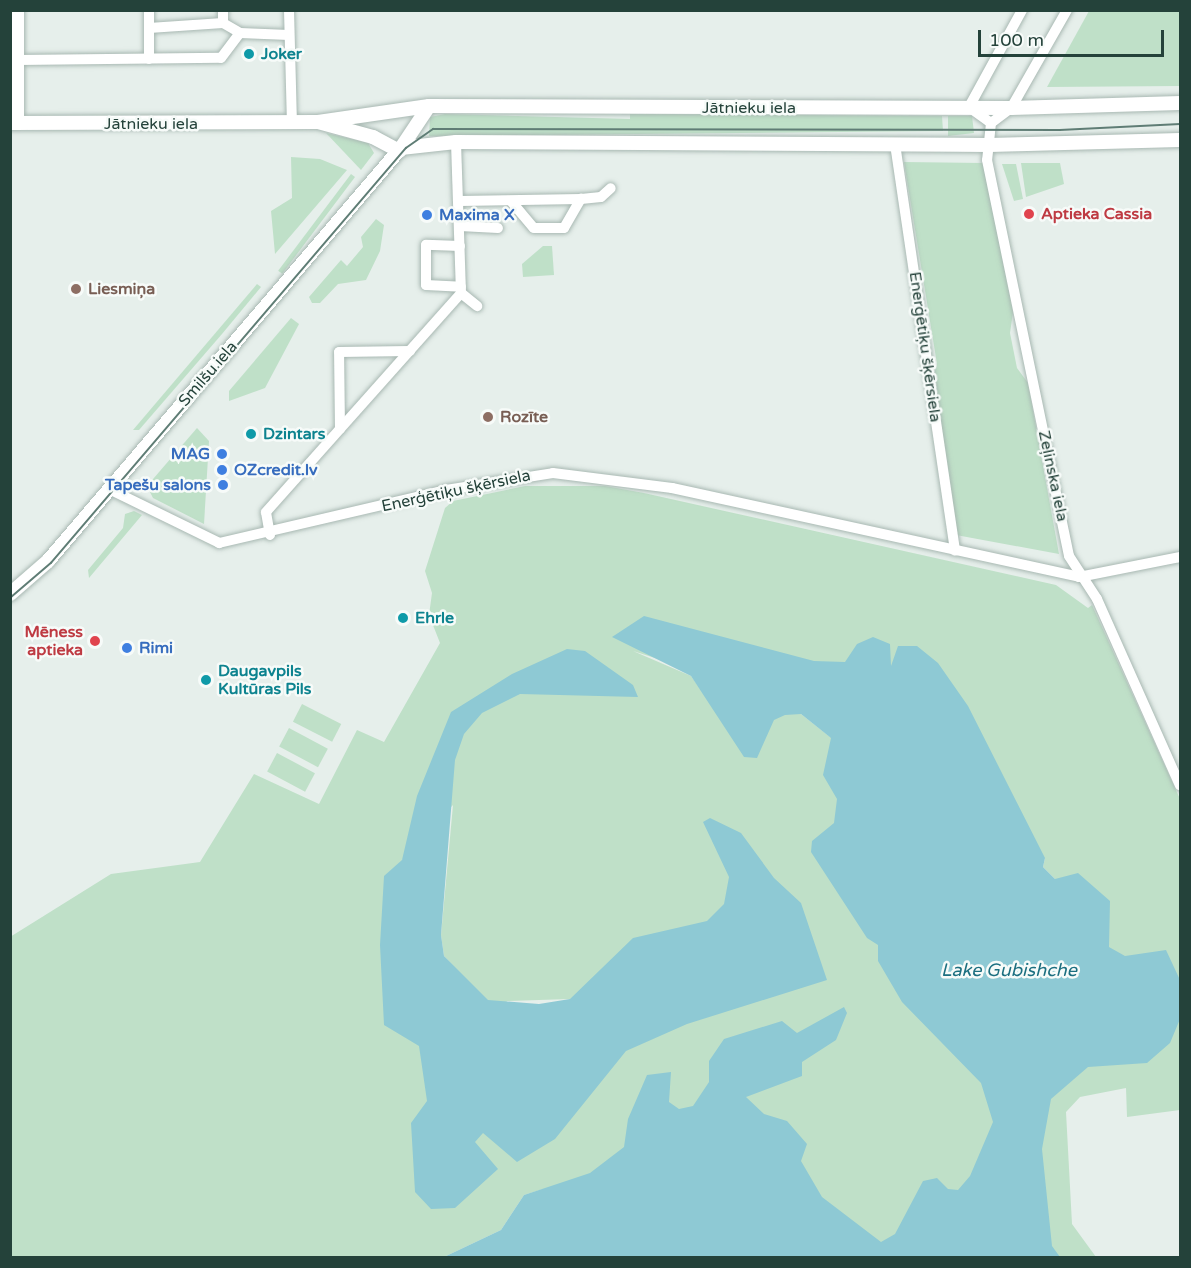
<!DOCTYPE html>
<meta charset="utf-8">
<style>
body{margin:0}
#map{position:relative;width:1191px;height:1268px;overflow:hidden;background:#e6efeb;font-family:"Varela Round",sans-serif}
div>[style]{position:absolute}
.green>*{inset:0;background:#bfe0c8;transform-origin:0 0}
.water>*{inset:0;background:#8ec9d4}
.roads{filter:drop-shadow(0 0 2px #a8b8b2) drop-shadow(0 0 2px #a8b8b2)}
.minor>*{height:10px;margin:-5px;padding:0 5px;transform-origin:5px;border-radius:5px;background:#fff}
.tertiary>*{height:14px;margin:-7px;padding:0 7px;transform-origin:7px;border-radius:7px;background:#fff}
.tram>*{height:1.5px;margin:-0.75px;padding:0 0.75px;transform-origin:0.75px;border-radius:0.75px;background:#5f7d75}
.dots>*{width:16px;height:16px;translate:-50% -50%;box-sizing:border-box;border:3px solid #f7fbf9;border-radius:50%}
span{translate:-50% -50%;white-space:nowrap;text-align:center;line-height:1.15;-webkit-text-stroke:5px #f7fbf9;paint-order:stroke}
.culture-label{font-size:16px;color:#0d838f;font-weight:700}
.left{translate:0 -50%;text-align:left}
.street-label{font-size:16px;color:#24423a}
.health-label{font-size:16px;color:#be3a42;font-weight:700}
.right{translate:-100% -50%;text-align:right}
.shop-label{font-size:16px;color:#366cbe;font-weight:700}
.education-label{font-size:16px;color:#785e54;font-weight:700}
.water-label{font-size:18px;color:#1c6f80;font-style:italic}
.frame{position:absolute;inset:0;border:12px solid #24423a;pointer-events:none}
.scale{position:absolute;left:978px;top:30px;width:186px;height:27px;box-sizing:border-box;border:3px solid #24423a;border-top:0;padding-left:8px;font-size:18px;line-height:21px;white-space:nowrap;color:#24423a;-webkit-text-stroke:4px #f7fbf9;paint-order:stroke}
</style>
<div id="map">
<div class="green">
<i style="clip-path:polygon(1089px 11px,1180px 11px,1180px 86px,1047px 87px)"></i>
<i style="clip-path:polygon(445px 114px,630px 119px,630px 114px,942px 116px,943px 131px,429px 136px,430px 117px)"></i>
<i style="clip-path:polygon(948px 116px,972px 116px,974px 133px,948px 136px)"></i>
<i style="clip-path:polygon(326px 133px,368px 143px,374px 153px,361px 170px)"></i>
<i style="clip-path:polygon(291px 157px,320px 159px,347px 170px,275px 254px,271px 211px,292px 198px)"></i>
<i style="clip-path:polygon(904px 162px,983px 163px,1013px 312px,1010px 333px,1017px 368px,1028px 383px,1059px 554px,956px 535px,933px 376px,937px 364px)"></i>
<i style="clip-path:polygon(1021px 163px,1060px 163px,1064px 184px,1026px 197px)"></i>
<i style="clip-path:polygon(1002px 164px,1016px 164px,1023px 199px,1014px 201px)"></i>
<i style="left:351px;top:174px;width:5px;height:121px;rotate:37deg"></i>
<i style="clip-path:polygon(376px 219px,384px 225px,380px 251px,366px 280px,338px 284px,320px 303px,312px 303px,309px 297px,341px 260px,347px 266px,363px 247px,361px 237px)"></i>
<i style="clip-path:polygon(543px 246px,552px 246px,554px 275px,523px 277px,522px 264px)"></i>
<i style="clip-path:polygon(257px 284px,261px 287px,222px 334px,139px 430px,133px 430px)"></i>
<i style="clip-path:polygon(291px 318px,299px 324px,265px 388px,229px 401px,229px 391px)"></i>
<i style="clip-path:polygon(197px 428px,209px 441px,204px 524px,153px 498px,147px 486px)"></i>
<i style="clip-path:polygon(evenodd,525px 486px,605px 486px,644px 493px,1056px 585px,1088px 608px,1092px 605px,1180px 799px,1180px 1110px,1127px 1117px,1126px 1088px,1080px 1097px,1066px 1112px,1072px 1224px,1096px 1257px,736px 1257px,597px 1199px,543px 1189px,524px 1195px,501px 1230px,444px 1257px,11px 1257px,10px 937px,111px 874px,200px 862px,254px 774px,319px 804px,357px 730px,384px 742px,440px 643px,429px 615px,432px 593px,425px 571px,445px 508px,453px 501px,525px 486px,633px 651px,818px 710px,830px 737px,801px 714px,749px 697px,724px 723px,691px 676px,633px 651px,525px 486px,453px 805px,441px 935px,444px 956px,498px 1014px,507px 1001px,570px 999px,435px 1180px,438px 1034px,402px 860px,453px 805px,525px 486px,1045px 858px,1043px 867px,1055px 879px,1008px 870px,1045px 858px)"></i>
<i style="clip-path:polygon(134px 511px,142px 515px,89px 578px,88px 570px,123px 528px,125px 514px)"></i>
<i style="left:302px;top:704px;width:44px;height:20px;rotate:27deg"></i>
<i style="left:289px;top:728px;width:44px;height:21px;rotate:28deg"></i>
<i style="left:277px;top:753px;width:43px;height:21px;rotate:28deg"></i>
</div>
<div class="water">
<i style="clip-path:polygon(644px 616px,814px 661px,845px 662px,857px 644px,873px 637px,890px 644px,891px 666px,898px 646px,917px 646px,938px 663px,968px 706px,1045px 858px,1043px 867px,1055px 879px,1078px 873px,1110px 901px,1109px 947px,1125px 956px,1166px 950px,1180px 980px,1180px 1019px,1170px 1043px,1147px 1063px,1088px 1067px,1051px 1099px,1042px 1149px,1052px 1246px,1060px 1257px,444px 1257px,501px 1230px,524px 1195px,590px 1173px,624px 1147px,628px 1119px,647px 1075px,671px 1072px,669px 1102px,679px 1109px,693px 1106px,709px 1082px,709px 1061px,724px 1039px,782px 1021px,797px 1033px,844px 1007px,847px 1013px,836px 1040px,802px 1062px,802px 1076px,746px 1097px,764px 1114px,787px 1121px,807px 1144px,801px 1161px,822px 1197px,881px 1242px,895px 1234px,923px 1181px,937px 1178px,948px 1189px,958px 1190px,970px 1176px,993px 1122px,981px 1083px,902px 1002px,878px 961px,878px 945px,867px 938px,811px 852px,812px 841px,834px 823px,837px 799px,823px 775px,831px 738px,801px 714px,785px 715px,774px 720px,757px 758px,744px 757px,691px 676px,612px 637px)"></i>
<i style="clip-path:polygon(567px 649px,585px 651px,633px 685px,638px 697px,520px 694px,482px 713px,464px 734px,455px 760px,441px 935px,444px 956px,488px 1000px,539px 1004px,570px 999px,633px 938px,707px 921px,724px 904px,729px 877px,703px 822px,710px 818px,741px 833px,774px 878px,801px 903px,827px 980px,687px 1024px,626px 1051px,555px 1139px,517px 1162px,483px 1133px,475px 1142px,498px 1169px,455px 1208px,431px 1209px,415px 1192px,411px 1123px,427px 1101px,419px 1046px,384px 1025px,380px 945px,384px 876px,402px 860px,417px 796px,451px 712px,512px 674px)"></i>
</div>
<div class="roads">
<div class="minor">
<i style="left:149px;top:10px;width:49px;rotate:90deg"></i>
<i style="left:223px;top:10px;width:13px;rotate:90deg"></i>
<i style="left:223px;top:23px;width:20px;rotate:30deg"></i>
<i style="left:240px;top:33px;width:49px;rotate:2.3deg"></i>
<i style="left:289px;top:10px;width:112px;rotate:88.5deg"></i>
<i style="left:1067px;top:10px;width:113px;rotate:119.7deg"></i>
<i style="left:1011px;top:108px;width:25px;rotate:143deg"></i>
<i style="left:991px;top:123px;width:37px;rotate:96deg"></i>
<i style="left:987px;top:160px;width:404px;rotate:78.3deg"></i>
<i style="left:1069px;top:556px;width:51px;rotate:56.9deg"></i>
<i style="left:1097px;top:599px;width:204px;rotate:66deg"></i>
<i style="left:149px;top:28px;width:74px;rotate:-3.9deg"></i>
<i style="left:18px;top:60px;width:203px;rotate:-0.6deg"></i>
<i style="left:221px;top:58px;width:31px;rotate:-53deg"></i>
<i style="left:991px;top:123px;width:27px;rotate:-144deg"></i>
<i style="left:969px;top:107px;width:111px;rotate:-61.3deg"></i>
<i style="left:895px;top:144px;width:411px;rotate:81.6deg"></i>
<i style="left:460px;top:201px;width:121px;rotate:-0.9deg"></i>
<i style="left:581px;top:199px;width:20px;rotate:-6deg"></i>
<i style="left:601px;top:197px;width:13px;rotate:-42deg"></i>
<i style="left:511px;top:201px;width:35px;rotate:50deg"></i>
<i style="left:534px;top:228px;width:30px"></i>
<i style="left:564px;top:228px;width:34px;rotate:-60deg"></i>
<i style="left:460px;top:226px;width:38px;rotate:3deg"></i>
<i style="left:460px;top:246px;width:34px;rotate:-178deg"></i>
<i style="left:426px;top:245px;width:40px;rotate:90deg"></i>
<i style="left:426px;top:285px;width:35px;rotate:3deg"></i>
<i style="left:461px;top:293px;width:21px;rotate:39deg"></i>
<i style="left:340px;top:429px;width:77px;rotate:-90.7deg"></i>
<i style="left:339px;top:352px;width:71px;rotate:-0.8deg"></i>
<i style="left:109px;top:489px;width:123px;rotate:26.1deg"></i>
<i style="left:219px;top:543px;width:233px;rotate:-13.1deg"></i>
<i style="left:446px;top:490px;width:108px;rotate:-9deg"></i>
<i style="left:553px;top:473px;width:120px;rotate:7.2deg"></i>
<i style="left:672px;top:488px;width:417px;rotate:12.3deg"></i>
<i style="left:1079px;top:577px;width:103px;rotate:-11.2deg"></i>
<i style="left:270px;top:535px;width:23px;rotate:-100deg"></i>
<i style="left:266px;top:512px;width:293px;rotate:-48.3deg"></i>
<i style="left:461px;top:293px;width:151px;rotate:-91.9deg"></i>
</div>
<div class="tertiary">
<i style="left:17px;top:10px;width:113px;rotate:90deg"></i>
<i style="left:318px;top:122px;width:57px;rotate:15.3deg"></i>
<i style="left:373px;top:137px;width:30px;rotate:28deg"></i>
<i style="left:10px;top:123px;width:308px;rotate:-0.2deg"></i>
<i style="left:318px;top:122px;width:112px;rotate:-8.2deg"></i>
<i style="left:429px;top:106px;width:582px;rotate:0.2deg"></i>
<i style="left:1011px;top:108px;width:169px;rotate:-1.7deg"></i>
<i style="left:401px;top:148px;width:55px;rotate:-6.2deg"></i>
<i style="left:456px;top:142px;width:533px;rotate:0.32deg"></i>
<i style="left:989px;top:145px;width:191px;rotate:-1.5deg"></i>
<i style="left:10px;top:594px;width:50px;rotate:-41deg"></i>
<i style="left:48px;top:561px;width:543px;rotate:-49.48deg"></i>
<i style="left:401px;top:148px;width:50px;rotate:-56.3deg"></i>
</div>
</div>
<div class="tram">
<i style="left:10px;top:598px;width:54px;rotate:-40.5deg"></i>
<i style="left:51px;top:563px;width:546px;rotate:-49.46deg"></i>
<i style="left:406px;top:148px;width:33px;rotate:-35deg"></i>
<i style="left:433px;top:129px;width:627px;rotate:0.09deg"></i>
<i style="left:1060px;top:130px;width:120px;rotate:-2.9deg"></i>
</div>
<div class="dots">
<i style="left:249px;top:54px;background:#0f9aa8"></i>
<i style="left:1029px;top:214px;background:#e0444e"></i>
<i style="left:427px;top:215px;background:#3f7fe0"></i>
<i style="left:76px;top:289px;background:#8d6e63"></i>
<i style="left:488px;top:417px;background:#8d6e63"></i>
<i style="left:251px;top:434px;background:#0f9aa8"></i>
<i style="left:222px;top:454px;background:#3f7fe0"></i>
<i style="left:222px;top:470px;background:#3f7fe0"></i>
<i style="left:223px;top:485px;background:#3f7fe0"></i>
<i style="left:403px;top:618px;background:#0f9aa8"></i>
<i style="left:95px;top:641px;background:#e0444e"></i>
<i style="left:127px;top:648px;background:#3f7fe0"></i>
<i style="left:206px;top:680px;background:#0f9aa8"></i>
</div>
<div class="culture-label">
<span class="left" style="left:261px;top:54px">Joker</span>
<span class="left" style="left:263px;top:434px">Dzintars</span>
<span class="left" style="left:415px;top:618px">Ehrle</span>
<span class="left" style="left:218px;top:680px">Daugavpils<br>Kultūras Pils</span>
</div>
<div class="street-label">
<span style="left:749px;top:108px">Jātnieku iela</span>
<span style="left:151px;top:124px">Jātnieku iela</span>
<span style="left:925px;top:347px;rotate:82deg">Enerģētiķu šķērsiela</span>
<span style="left:208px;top:374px;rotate:-49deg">Smilšu iela</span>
<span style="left:1053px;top:476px;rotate:78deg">Zeļinska iela</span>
<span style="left:456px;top:491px;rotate:-12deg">Enerģētiķu šķērsiela</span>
</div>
<div class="health-label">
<span class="left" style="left:1041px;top:214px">Aptieka Cassia</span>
<span class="right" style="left:83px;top:641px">Mēness<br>aptieka</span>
</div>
<div class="shop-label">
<span class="left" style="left:439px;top:215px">Maxima X</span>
<span class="right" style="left:210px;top:454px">MAG</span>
<span class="left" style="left:234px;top:470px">OZcredit.lv</span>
<span class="right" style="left:211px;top:485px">Tapešu salons</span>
<span class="left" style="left:139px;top:648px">Rimi</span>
</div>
<div class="education-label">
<span class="left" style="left:88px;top:289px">Liesmiņa</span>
<span class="left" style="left:500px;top:417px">Rozīte</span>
</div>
<div class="water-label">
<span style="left:1009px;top:970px">Lake Gubishche</span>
</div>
<div class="frame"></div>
<div class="scale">100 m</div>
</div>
